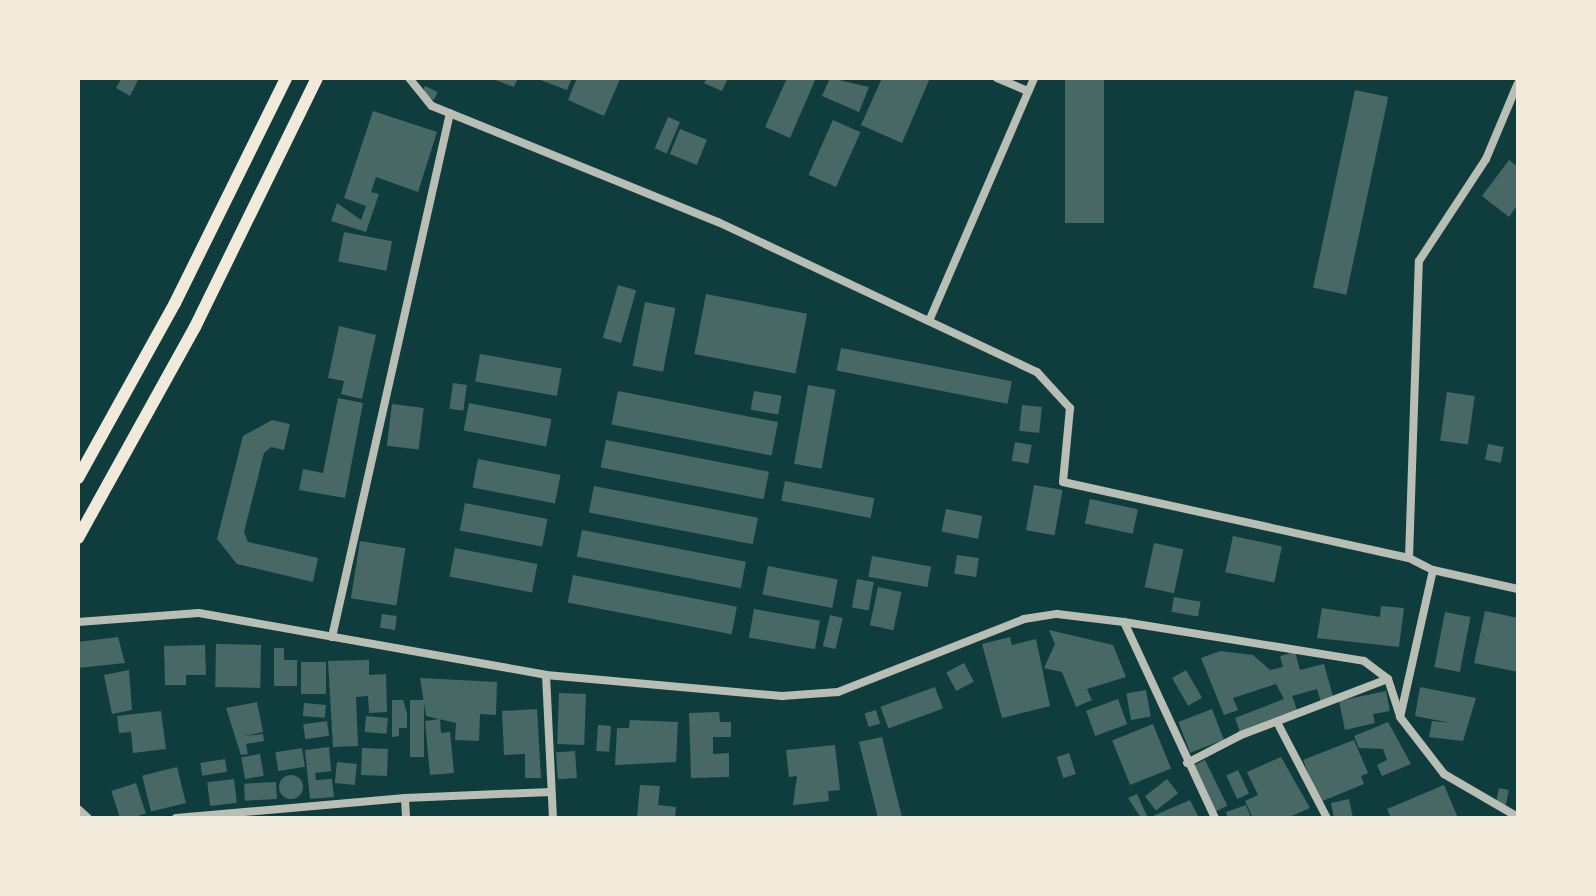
<!DOCTYPE html>
<style>
body{margin:0}
#map{position:relative;width:1596px;height:896px;overflow:hidden;background:#0f3d3e;font-family:"IBM Plex Sans",sans-serif}
div>[style]{position:absolute}
.building>*{inset:0;background:#486865;transform-origin:0 0}
.round{border-radius:50%}
.path>*{height:4px;margin:-2px;padding:0 2px;transform-origin:2px;border-radius:2px;background:#f1e9da}
.minor>*{height:8px;margin:-4px;padding:0 4px;transform-origin:4px;border-radius:4px;background:#b8beb3}
.trunk>*{height:12px;margin:-6px;padding:0 6px;transform-origin:6px;border-radius:6px;background:#f1e9da}
span{translate:-50% -50%;white-space:nowrap;text-align:center;line-height:1.15;-webkit-text-stroke:10px #f1e9da;paint-order:stroke}
.frame{position:absolute;inset:0;border:80px solid #f1e9da;pointer-events:none}
</style>
<div id="map">
<div class="building">
<i style="clip-path:polygon(122px 78px,139px 78px,130px 96px,116px 88px)"></i>
<i style="clip-path:polygon(490px 78px,518px 78px,514px 87px)"></i>
<i style="clip-path:polygon(535px 78px,572px 78px,567px 90px)"></i>
<i style="clip-path:polygon(577px 78px,620px 79px,604px 116px,568px 100px)"></i>
<i style="clip-path:polygon(707px 78px,728px 78px,722px 91px,704px 83px)"></i>
<i style="clip-path:polygon(787px 78px,816px 78px,790px 138px,765px 127px)"></i>
<i style="clip-path:polygon(830px 78px,869px 87px,859px 112px,822px 96px)"></i>
<i style="clip-path:polygon(882px 78px,930px 78px,902px 143px,861px 125px)"></i>
<i style="left:1065px;top:78px;width:39px;height:145px"></i>
<i style="left:425px;top:86px;width:14px;height:9px;rotate:25deg"></i>
<i style="left:1355px;top:90px;width:34px;height:202px;rotate:12deg"></i>
<i style="clip-path:polygon(373px 111px,437px 132px,418px 192px,376px 177px,371px 192px,379px 194px,366px 232px,331px 221px,337px 203px,361px 220px,366px 206px,344px 198px)"></i>
<i style="left:668px;top:117px;width:13px;height:34px;rotate:23deg"></i>
<i style="left:833px;top:120px;width:30px;height:60px;rotate:24deg"></i>
<i style="left:680px;top:129px;width:29px;height:27px;rotate:22deg"></i>
<i style="clip-path:polygon(1509px 160px,1518px 167px,1518px 204px,1509px 217px,1482px 196px)"></i>
<i style="left:344px;top:232px;width:49px;height:30px;rotate:11deg"></i>
<i style="left:618px;top:285px;width:19px;height:55px;rotate:16deg"></i>
<i style="left:706px;top:294px;width:103px;height:61px;rotate:11deg"></i>
<i style="left:645px;top:302px;width:31px;height:65px;rotate:11deg"></i>
<i style="clip-path:polygon(339px 326px,376px 335px,362px 399px,341px 394px,344px 381px,328px 378px)"></i>
<i style="left:841px;top:348px;width:174px;height:23px;rotate:11deg"></i>
<i style="left:480px;top:354px;width:83px;height:28px;rotate:10deg"></i>
<i style="left:453px;top:383px;width:14px;height:26px;rotate:8deg"></i>
<i style="left:808px;top:385px;width:28px;height:80px;rotate:10deg"></i>
<i style="left:618px;top:391px;width:163px;height:34px;rotate:11deg"></i>
<i style="left:754px;top:391px;width:28px;height:19px;rotate:10deg"></i>
<i style="left:1447px;top:392px;width:28px;height:49px;rotate:8deg"></i>
<i style="clip-path:polygon(338px 398px,363px 403px,345px 498px,299px 490px,303px 469px,323px 473px)"></i>
<i style="left:469px;top:403px;width:84px;height:28px;rotate:11deg"></i>
<i style="left:392px;top:404px;width:32px;height:42px;rotate:7deg"></i>
<i style="left:1022px;top:405px;width:20px;height:26px;rotate:6deg"></i>
<i style="clip-path:polygon(272px 420px,290px 424px,284px 450px,271px 447px,264px 453px,244px 532px,248px 542px,318px 558px,313px 582px,237px 564px,217px 539px,243px 436px)"></i>
<i style="left:606px;top:440px;width:166px;height:28px;rotate:11deg"></i>
<i style="left:1015px;top:442px;width:17px;height:19px;rotate:10deg"></i>
<i style="left:1488px;top:444px;width:16px;height:16px;rotate:11deg"></i>
<i style="left:478px;top:459px;width:84px;height:29px;rotate:11deg"></i>
<i style="left:785px;top:481px;width:91px;height:20px;rotate:11deg"></i>
<i style="left:1034px;top:485px;width:29px;height:46px;rotate:10deg"></i>
<i style="left:594px;top:486px;width:167px;height:27px;rotate:11deg"></i>
<i style="left:1090px;top:499px;width:49px;height:25px;rotate:12deg"></i>
<i style="left:465px;top:503px;width:84px;height:28px;rotate:11deg"></i>
<i style="left:946px;top:509px;width:37px;height:23px;rotate:11deg"></i>
<i style="left:582px;top:530px;width:167px;height:27px;rotate:11deg"></i>
<i style="left:1233px;top:536px;width:50px;height:37px;rotate:12deg"></i>
<i style="left:360px;top:541px;width:46px;height:58px;rotate:9deg"></i>
<i style="left:1154px;top:543px;width:30px;height:45px;rotate:12deg"></i>
<i style="left:455px;top:548px;width:84px;height:29px;rotate:11deg"></i>
<i style="left:957px;top:555px;width:22px;height:19px;rotate:8deg"></i>
<i style="left:872px;top:556px;width:60px;height:21px;rotate:10deg"></i>
<i style="left:768px;top:566px;width:71px;height:29px;rotate:11deg"></i>
<i style="left:573px;top:575px;width:167px;height:28px;rotate:11deg"></i>
<i style="left:857px;top:579px;width:17px;height:29px;rotate:10deg"></i>
<i style="left:878px;top:587px;width:24px;height:39px;rotate:12deg"></i>
<i style="left:1174px;top:597px;width:27px;height:15px;rotate:10deg"></i>
<i style="clip-path:polygon(1381px 606px,1404px 608px,1399px 647px,1317px 638px,1322px 608px,1380px 617px)"></i>
<i style="left:754px;top:609px;width:67px;height:29px;rotate:10deg"></i>
<i style="clip-path:polygon(1485px 611px,1518px 618px,1518px 672px,1474px 663px)"></i>
<i style="left:1445px;top:612px;width:26px;height:56px;rotate:11deg"></i>
<i style="left:382px;top:614px;width:15px;height:14px;rotate:8deg"></i>
<i style="left:830px;top:615px;width:13px;height:32px;rotate:13deg"></i>
<i style="clip-path:polygon(1049px 630px,1113px 645px,1126px 677px,1087px 689px,1092px 700px,1076px 707px,1062px 672px,1044px 668px,1055px 644px)"></i>
<i style="clip-path:polygon(118px 637px,125px 663px,78px 668px,78px 642px)"></i>
<i style="clip-path:polygon(1010px 637px,1012px 645px,1036px 639px,1050px 706px,1002px 718px,982px 644px)"></i>
<i style="left:216px;top:644px;width:45px;height:43px;rotate:1deg"></i>
<i style="clip-path:polygon(205px 645px,206px 675px,186px 675px,186px 685px,165px 685px,164px 646px)"></i>
<i style="clip-path:polygon(274px 648px,284px 648px,284px 660px,297px 660px,297px 686px,274px 686px)"></i>
<i style="clip-path:polygon(1220px 651px,1253px 655px,1270px 670px,1283px 667px,1280px 656px,1295px 652px,1300px 670px,1324px 664px,1334px 700px,1321px 703px,1317px 689px,1292px 696px,1297px 710px,1240px 732px,1235px 718px,1284px 699px,1273px 678px,1276px 684px,1233px 698px,1238px 710px,1224px 715px,1201px 658px)"></i>
<i style="clip-path:polygon(369px 660px,369px 675px,386px 674px,387px 712px,369px 713px,368px 696px,356px 697px,358px 746px,333px 747px,328px 661px)"></i>
<i style="left:326px;top:662px;width:32px;height:25px;rotate:90deg"></i>
<i style="left:964px;top:663px;width:21px;height:20px;rotate:62deg"></i>
<i style="clip-path:polygon(129px 670px,132px 710px,112px 714px,104px 675px)"></i>
<i style="left:1186px;top:670px;width:32px;height:16px;rotate:60deg"></i>
<i style="clip-path:polygon(420px 678px,497px 682px,496px 715px,480px 714px,479px 741px,455px 740px,456px 723px,426px 716px)"></i>
<i style="left:935px;top:687px;width:23px;height:58px;rotate:70deg"></i>
<i style="clip-path:polygon(1420px 687px,1476px 698px,1463px 741px,1429px 737px,1432px 721px,1451px 723px,1415px 716px)"></i>
<i style="left:1146px;top:690px;width:27px;height:20px;rotate:80deg"></i>
<i style="clip-path:polygon(1386px 691px,1390px 711px,1373px 714px,1375px 723px,1345px 730px,1339px 701px)"></i>
<i style="left:559px;top:693px;width:27px;height:51px;rotate:2deg"></i>
<i style="left:1118px;top:699px;width:27px;height:34px;rotate:70deg"></i>
<i style="clip-path:polygon(392px 700px,403px 700px,407px 713px,407px 728px,399px 728px,399px 736px,392px 737px)"></i>
<i style="left:410px;top:700px;width:14px;height:57px"></i>
<i style="clip-path:polygon(257px 702px,263px 732px,244px 736px,263px 734px,264px 741px,246px 744px,248px 754px,241px 755px,226px 708px)"></i>
<i style="left:304px;top:703px;width:22px;height:13px;rotate:5deg"></i>
<i style="clip-path:polygon(537px 709px,541px 778px,525px 778px,525px 754px,504px 755px,502px 711px)"></i>
<i style="left:1212px;top:709px;width:33px;height:36px;rotate:69deg"></i>
<i style="left:876px;top:710px;width:14px;height:12px;rotate:73deg"></i>
<i style="clip-path:polygon(161px 711px,166px 749px,133px 753px,131px 732px,119px 733px,117px 716px)"></i>
<i style="clip-path:polygon(719px 712px,720px 722px,731px 722px,731px 737px,713px 737px,713px 754px,729px 753px,729px 777px,691px 778px,689px 713px)"></i>
<i style="left:366px;top:716px;width:22px;height:16px;rotate:5deg"></i>
<i style="clip-path:polygon(440px 719px,441px 733px,450px 732px,454px 773px,430px 775px,425px 721px)"></i>
<i style="clip-path:polygon(630px 720px,678px 722px,676px 762px,615px 765px,617px 728px,629px 728px)"></i>
<i style="left:327px;top:721px;width:15px;height:24px;rotate:82deg"></i>
<i style="clip-path:polygon(1388px 722px,1411px 764px,1382px 776px,1377px 765px,1387px 760px,1383px 749px,1359px 748px,1354px 736px)"></i>
<i style="left:1153px;top:724px;width:48px;height:44px;rotate:68deg"></i>
<i style="left:598px;top:725px;width:13px;height:26px;rotate:4deg"></i>
<i style="clip-path:polygon(882px 737px,902px 817px,894px 818px,878px 818px,859px 742px)"></i>
<i style="clip-path:polygon(1354px 740px,1368px 773px,1361px 776px,1364px 784px,1320px 802px,1303px 760px)"></i>
<i style="clip-path:polygon(835px 745px,840px 790px,828px 791px,829px 801px,793px 805px,797px 776px,789px 777px,786px 750px)"></i>
<i style="clip-path:polygon(329px 747px,331px 771px,315px 773px,316px 780px,332px 779px,334px 797px,310px 799px,305px 750px)"></i>
<i style="left:302px;top:748px;width:19px;height:27px;rotate:81deg"></i>
<i style="left:362px;top:748px;width:26px;height:27px;rotate:2deg"></i>
<i style="left:575px;top:751px;width:27px;height:19px;rotate:86deg"></i>
<i style="left:1069px;top:753px;width:22px;height:13px;rotate:72deg"></i>
<i style="left:260px;top:754px;width:22px;height:19px;rotate:80deg"></i>
<i style="clip-path:polygon(1281px 757px,1310px 808px,1287px 818px,1253px 818px,1245px 801px,1258px 795px,1247px 772px)"></i>
<i style="left:225px;top:759px;width:13px;height:25px;rotate:81deg"></i>
<i style="left:1205px;top:760px;width:51px;height:13px;rotate:64deg"></i>
<i style="left:337px;top:762px;width:20px;height:21px;rotate:6deg"></i>
<i style="left:177px;top:767px;width:37px;height:36px;rotate:76deg"></i>
<i style="left:1238px;top:770px;width:26px;height:13px;rotate:65deg"></i>
<i class="round" style="left:279px;top:775px;width:24px;height:24px"></i>
<i style="left:234px;top:779px;width:24px;height:27px;rotate:83deg"></i>
<i style="left:1167px;top:779px;width:18px;height:28px;rotate:52deg"></i>
<i style="left:276px;top:782px;width:17px;height:32px;rotate:87deg"></i>
<i style="left:136px;top:783px;width:32px;height:26px;rotate:72deg"></i>
<i style="clip-path:polygon(640px 785px,660px 786px,658px 805px,676px 807px,675px 818px,637px 818px)"></i>
<i style="clip-path:polygon(1444px 785px,1458px 818px,1391px 818px,1387px 809px)"></i>
<i style="left:1499px;top:788px;width:10px;height:17px;rotate:11deg"></i>
<i style="clip-path:polygon(1137px 794px,1147px 816px,1141px 818px,1128px 798px)"></i>
<i style="clip-path:polygon(1349px 799px,1353px 818px,1334px 818px,1331px 803px)"></i>
<i style="clip-path:polygon(1190px 800px,1199px 818px,1155px 818px,1153px 816px)"></i>
<i style="clip-path:polygon(1246px 805px,1251px 818px,1228px 818px,1226px 812px)"></i>
</div>
<div class="path">
<i style="left:364px;top:78px;width:13px"></i>
</div>
<div class="minor">
<i style="left:409px;top:78px;width:36px;rotate:51deg"></i>
<i style="left:432px;top:106px;width:309px;rotate:22.1deg"></i>
<i style="left:718px;top:222px;width:353px;rotate:25.2deg"></i>
<i style="left:1037px;top:372px;width:49px;rotate:47.5deg"></i>
<i style="left:1070px;top:408px;width:74px;rotate:95.4deg"></i>
<i style="left:1063px;top:482px;width:354px;rotate:12.4deg"></i>
<i style="left:1409px;top:558px;width:27px;rotate:27deg"></i>
<i style="left:1433px;top:570px;width:147px;rotate:102.6deg"></i>
<i style="left:997px;top:78px;width:34px;rotate:23deg"></i>
<i style="left:929px;top:321px;width:265px;rotate:-66.6deg"></i>
<i style="left:1409px;top:558px;width:297px;rotate:-88.1deg"></i>
<i style="left:1419px;top:261px;width:122px;rotate:-56.7deg"></i>
<i style="left:1486px;top:159px;width:82px;rotate:-67.2deg"></i>
<i style="left:1433px;top:570px;width:87px;rotate:12.6deg"></i>
<i style="left:78px;top:622px;width:121px;rotate:-4.3deg"></i>
<i style="left:199px;top:613px;width:352px;rotate:10.1deg"></i>
<i style="left:546px;top:675px;width:237px;rotate:5.1deg"></i>
<i style="left:782px;top:696px;width:56px;rotate:-4.1deg"></i>
<i style="left:838px;top:692px;width:200px;rotate:-21.4deg"></i>
<i style="left:1024px;top:619px;width:33px;rotate:-9deg"></i>
<i style="left:1057px;top:614px;width:67px;rotate:6.8deg"></i>
<i style="left:1124px;top:622px;width:243px;rotate:9.2deg"></i>
<i style="left:1364px;top:661px;width:30px;rotate:37deg"></i>
<i style="left:1388px;top:679px;width:40px;rotate:72deg"></i>
<i style="left:1400px;top:717px;width:72px;rotate:52.3deg"></i>
<i style="left:1444px;top:774px;width:86px;rotate:30.2deg"></i>
<i style="left:1124px;top:622px;width:216px;rotate:65.1deg"></i>
<i style="left:332px;top:637px;width:537px;rotate:-77.31deg"></i>
<i style="left:546px;top:675px;width:143px;rotate:87.2deg"></i>
<i style="left:1278px;top:724px;width:106px;rotate:62.5deg"></i>
<i style="left:1187px;top:763px;width:61px;rotate:-27.4deg"></i>
<i style="left:1241px;top:735px;width:157px;rotate:-20.9deg"></i>
<i style="left:405px;top:798px;width:146px;rotate:-2.4deg"></i>
<i style="left:78px;top:809px;width:13px;rotate:42deg"></i>
<i style="left:176px;top:818px;width:230px;rotate:-5deg"></i>
<i style="left:405px;top:798px;width:20px;rotate:87deg"></i>
</div>
<div class="trunk">
<i style="left:78px;top:478px;width:200px;rotate:-61deg"></i>
<i style="left:175px;top:303px;width:251px;rotate:-63.7deg"></i>
<i style="left:78px;top:538px;width:241px;rotate:-61deg"></i>
<i style="left:195px;top:327px;width:277px;rotate:-63.9deg"></i>
</div>
<div class="frame"></div>
</div>
